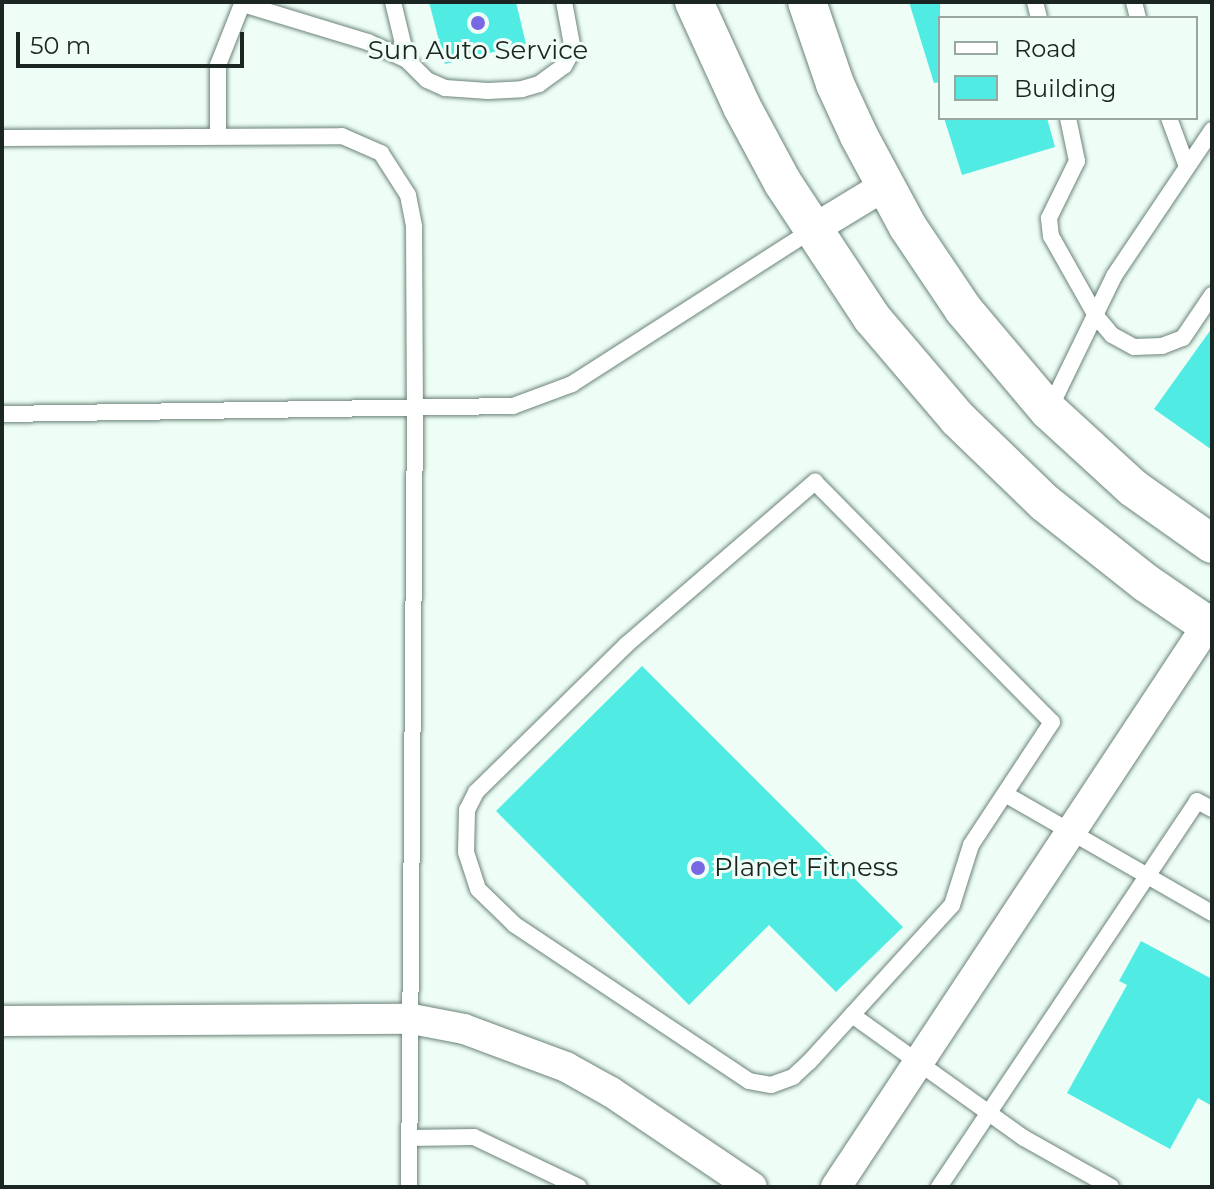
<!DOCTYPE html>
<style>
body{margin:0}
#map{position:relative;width:1214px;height:1189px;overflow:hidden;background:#eefef6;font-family:Montserrat,sans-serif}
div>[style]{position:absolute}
.building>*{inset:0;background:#50ece3}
.roads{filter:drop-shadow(0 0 2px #6b8378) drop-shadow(0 0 2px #6b8378)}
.service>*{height:16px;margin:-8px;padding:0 8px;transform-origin:8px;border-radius:8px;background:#fff}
.minor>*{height:30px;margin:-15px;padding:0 15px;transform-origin:15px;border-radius:15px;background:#fff}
.tertiary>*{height:38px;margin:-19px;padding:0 19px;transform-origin:19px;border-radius:19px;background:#fff}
.dots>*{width:22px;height:22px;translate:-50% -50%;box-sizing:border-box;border:4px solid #eefef6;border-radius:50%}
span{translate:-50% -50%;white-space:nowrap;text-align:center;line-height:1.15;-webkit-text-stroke:6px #eefef6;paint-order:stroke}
.poi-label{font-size:26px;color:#1b2521}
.left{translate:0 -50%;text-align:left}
.frame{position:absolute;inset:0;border:4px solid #1b2521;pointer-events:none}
.legend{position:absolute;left:938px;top:16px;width:260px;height:104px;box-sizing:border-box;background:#eefef6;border:2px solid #9aa7a1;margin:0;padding:10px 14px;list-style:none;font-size:24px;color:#1b2521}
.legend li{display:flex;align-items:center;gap:16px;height:40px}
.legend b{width:40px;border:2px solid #9aa7a1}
.scale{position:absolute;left:16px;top:32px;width:228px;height:36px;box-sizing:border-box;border:4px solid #1b2521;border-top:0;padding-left:10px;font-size:24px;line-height:28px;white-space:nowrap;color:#1b2521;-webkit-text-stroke:6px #eefef6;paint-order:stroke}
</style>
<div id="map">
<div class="building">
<i style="clip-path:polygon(429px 2px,516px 2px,526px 44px,445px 64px)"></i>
<i style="clip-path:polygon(909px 2px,940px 2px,940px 82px,934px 83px)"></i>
<i style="clip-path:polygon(944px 118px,1047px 118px,1055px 147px,962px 175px)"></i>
<i style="clip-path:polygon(1212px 328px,1212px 450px,1154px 409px)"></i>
<i style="clip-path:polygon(642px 666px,903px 927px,836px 992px,769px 925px,689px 1005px,496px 811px)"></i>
<i style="clip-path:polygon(1141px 941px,1212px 979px,1212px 1106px,1198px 1098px,1170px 1149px,1067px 1093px,1127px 985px,1119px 981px)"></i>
</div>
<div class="roads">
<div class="service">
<i style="left:393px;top:2px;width:60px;rotate:76.4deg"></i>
<i style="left:1035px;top:2px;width:16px;rotate:76deg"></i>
<i style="left:1134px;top:2px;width:16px;rotate:76deg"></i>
<i style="left:243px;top:4px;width:131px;rotate:16.9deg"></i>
<i style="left:368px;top:42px;width:43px;rotate:24.8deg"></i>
<i style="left:407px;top:60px;width:28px;rotate:45deg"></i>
<i style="left:427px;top:80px;width:20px;rotate:24deg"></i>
<i style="left:445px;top:88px;width:43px;rotate:4deg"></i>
<i style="left:488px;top:91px;width:34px;rotate:-3deg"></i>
<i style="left:522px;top:89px;width:18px;rotate:-16deg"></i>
<i style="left:539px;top:84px;width:31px;rotate:-36deg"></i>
<i style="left:564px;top:66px;width:18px;rotate:-61deg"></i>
<i style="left:573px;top:50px;width:49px;rotate:-100.6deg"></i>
<i style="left:1068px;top:118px;width:44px;rotate:78.2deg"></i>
<i style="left:1077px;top:161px;width:64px;rotate:116.2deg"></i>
<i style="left:1049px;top:218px;width:18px;rotate:84deg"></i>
<i style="left:1051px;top:236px;width:92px;rotate:60.6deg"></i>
<i style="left:1096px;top:316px;width:25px;rotate:50deg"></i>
<i style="left:1112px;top:335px;width:25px;rotate:29deg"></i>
<i style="left:1134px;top:347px;width:28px;rotate:-2deg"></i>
<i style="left:1162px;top:346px;width:22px;rotate:-21deg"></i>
<i style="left:1183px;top:338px;width:52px;rotate:-56deg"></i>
<i style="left:1169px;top:118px;width:52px;rotate:69.8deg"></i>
<i style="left:218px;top:135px;width:70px;rotate:-90deg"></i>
<i style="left:218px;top:65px;width:68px;rotate:-68.4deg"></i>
<i style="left:2px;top:138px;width:340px;rotate:-0.3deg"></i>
<i style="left:342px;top:136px;width:43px;rotate:23.6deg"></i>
<i style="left:381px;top:153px;width:50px;rotate:57.3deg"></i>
<i style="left:408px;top:195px;width:33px;rotate:79deg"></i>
<i style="left:414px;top:227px;width:182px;rotate:89.7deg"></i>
<i style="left:415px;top:409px;width:778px;rotate:90.44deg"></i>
<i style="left:1049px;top:410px;width:149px;rotate:-64.1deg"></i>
<i style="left:1114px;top:276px;width:176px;rotate:-56.1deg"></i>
<i style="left:2px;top:414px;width:511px;rotate:-0.9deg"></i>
<i style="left:513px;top:406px;width:63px;rotate:-20.4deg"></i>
<i style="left:572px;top:384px;width:285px;rotate:-32.7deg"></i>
<i style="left:815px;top:482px;width:337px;rotate:45.4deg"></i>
<i style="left:1052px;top:722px;width:147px;rotate:123.4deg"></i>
<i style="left:971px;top:845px;width:63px;rotate:107.6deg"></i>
<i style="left:952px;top:905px;width:212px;rotate:132.3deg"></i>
<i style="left:809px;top:1062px;width:22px;rotate:137deg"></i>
<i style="left:793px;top:1077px;width:23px;rotate:160deg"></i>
<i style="left:771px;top:1085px;width:22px;rotate:-170deg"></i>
<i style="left:749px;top:1081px;width:283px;rotate:-146.3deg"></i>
<i style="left:514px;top:924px;width:50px;rotate:-135.8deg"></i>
<i style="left:478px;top:889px;width:39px;rotate:-108deg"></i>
<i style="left:466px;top:852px;width:42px;rotate:-88.6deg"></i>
<i style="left:467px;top:810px;width:20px;rotate:-63deg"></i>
<i style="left:476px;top:792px;width:210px;rotate:-44.4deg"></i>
<i style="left:626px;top:645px;width:250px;rotate:-40.8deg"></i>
<i style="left:1005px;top:794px;width:239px;rotate:29.9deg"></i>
<i style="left:852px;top:1015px;width:211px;rotate:35.6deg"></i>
<i style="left:1024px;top:1138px;width:100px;rotate:29.4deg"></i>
<i style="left:409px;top:1138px;width:65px;rotate:-0.9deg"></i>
<i style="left:474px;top:1137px;width:116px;rotate:25.5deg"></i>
<i style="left:939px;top:1187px;width:464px;rotate:-56.2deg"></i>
<i style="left:1197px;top:801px;width:17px;rotate:28deg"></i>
</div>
<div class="minor">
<i style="left:812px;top:230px;width:87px;rotate:-31.3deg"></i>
<i style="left:2px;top:1021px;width:410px;rotate:-0.3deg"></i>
<i style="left:412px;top:1019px;width:53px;rotate:10.9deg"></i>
<i style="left:464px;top:1029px;width:109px;rotate:20.4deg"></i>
<i style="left:566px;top:1067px;width:51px;rotate:29.1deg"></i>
<i style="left:611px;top:1092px;width:170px;rotate:34deg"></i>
<i style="left:836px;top:1187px;width:682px;rotate:-56.54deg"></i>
</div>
<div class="tertiary">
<i style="left:694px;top:2px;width:115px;rotate:65.4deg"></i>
<i style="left:742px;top:107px;width:86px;rotate:61.7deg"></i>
<i style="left:783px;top:183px;width:162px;rotate:56.6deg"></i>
<i style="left:872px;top:318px;width:133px;rotate:49.6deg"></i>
<i style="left:958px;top:419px;width:121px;rotate:44deg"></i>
<i style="left:1045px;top:503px;width:129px;rotate:38.4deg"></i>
<i style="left:1146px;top:583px;width:80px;rotate:34.3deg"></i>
<i style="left:807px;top:2px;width:87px;rotate:71.1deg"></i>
<i style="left:835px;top:84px;width:57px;rotate:65.2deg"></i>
<i style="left:859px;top:136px;width:103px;rotate:61.7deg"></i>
<i style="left:908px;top:227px;width:99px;rotate:56.1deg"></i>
<i style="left:963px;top:309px;width:133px;rotate:49.9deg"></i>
<i style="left:1049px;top:411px;width:114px;rotate:42.5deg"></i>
<i style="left:1133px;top:488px;width:97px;rotate:35.3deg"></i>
</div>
</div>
<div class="dots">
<i style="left:478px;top:23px;background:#7769e4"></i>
<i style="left:698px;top:868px;background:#7769e4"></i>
</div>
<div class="poi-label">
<span style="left:478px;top:51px">Sun Auto Service</span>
<span class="left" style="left:714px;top:868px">Planet Fitness</span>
</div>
<div class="frame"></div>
<ul class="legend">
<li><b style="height:10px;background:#fff"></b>Road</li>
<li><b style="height:22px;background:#50ece3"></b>Building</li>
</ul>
<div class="scale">50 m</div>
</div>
